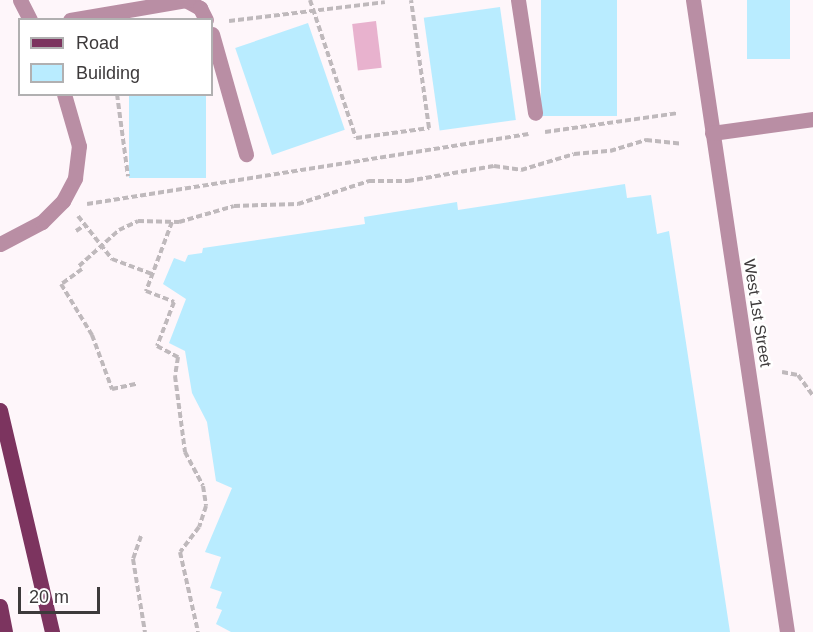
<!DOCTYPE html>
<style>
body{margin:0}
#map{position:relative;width:813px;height:632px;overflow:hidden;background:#fef6fa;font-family:Helvetica,sans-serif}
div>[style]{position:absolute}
.water>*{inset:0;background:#e8b2ce;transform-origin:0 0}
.building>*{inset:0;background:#b9ecff;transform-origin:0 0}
.path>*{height:4px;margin-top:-2px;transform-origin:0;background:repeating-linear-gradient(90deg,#bfb9bc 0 6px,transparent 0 9px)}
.minor>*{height:15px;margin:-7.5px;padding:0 7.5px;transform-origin:7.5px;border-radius:7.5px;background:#b98ea4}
.major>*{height:15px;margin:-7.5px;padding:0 7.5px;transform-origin:7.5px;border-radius:7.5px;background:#7c345f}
span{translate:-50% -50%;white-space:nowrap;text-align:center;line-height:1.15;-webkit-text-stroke:5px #fff;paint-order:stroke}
.street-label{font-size:16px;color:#3d3a3b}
.legend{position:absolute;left:18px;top:18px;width:195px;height:78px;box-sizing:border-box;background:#fff;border:2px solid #b1b0b1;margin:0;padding:8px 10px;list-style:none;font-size:18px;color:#3d3a3b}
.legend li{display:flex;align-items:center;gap:12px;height:30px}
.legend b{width:30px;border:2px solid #b1b0b1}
.scale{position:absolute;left:18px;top:587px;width:82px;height:27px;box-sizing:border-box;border:3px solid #3d3a3b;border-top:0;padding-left:8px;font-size:18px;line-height:21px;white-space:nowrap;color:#3d3a3b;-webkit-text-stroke:4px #fff;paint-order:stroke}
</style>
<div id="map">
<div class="water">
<i style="left:376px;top:21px;width:47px;height:24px;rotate:83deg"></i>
</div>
<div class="building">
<i style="left:541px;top:0;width:76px;height:116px"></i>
<i style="left:747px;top:0;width:43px;height:59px"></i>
<i style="left:500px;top:7px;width:114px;height:77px;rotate:82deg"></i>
<i style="left:308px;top:23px;width:113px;height:77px;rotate:71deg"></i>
<i style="left:129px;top:94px;width:77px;height:84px"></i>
<i style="clip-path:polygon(625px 184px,627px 198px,651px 195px,657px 234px,669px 231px,730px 632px,231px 632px,216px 624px,222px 610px,216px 608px,222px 592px,210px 588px,221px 557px,205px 552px,232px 488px,216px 481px,207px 422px,192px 393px,185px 351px,169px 343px,186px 299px,163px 284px,174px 258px,185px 262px,188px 255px,202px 253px,203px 248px,365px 224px,364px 217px,457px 202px,458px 210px)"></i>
</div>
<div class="path">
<i style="left:310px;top:0;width:145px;rotate:71.6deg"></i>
<i style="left:356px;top:138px;width:74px;rotate:-7.8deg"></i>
<i style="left:429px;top:128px;width:129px;rotate:-98deg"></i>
<i style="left:229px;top:21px;width:157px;rotate:-6.9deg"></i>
<i style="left:117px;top:94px;width:83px;rotate:82.4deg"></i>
<i style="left:545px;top:132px;width:134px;rotate:-8.1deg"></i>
<i style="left:87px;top:204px;width:447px;rotate:-9deg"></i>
<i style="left:78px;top:216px;width:55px;rotate:51.7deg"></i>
<i style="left:112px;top:259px;width:43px;rotate:20.6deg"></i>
<i style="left:172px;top:222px;width:74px;rotate:110.6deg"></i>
<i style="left:146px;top:291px;width:30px;rotate:21deg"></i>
<i style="left:174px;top:302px;width:47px;rotate:111.1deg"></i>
<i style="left:157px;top:346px;width:24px;rotate:28deg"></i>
<i style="left:178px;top:357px;width:19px;rotate:99deg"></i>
<i style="left:175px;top:376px;width:77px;rotate:82.5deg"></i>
<i style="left:185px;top:452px;width:38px;rotate:62deg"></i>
<i style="left:203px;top:486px;width:20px;rotate:81deg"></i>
<i style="left:206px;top:506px;width:22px;rotate:108deg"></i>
<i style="left:199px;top:527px;width:31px;rotate:127deg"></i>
<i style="left:180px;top:552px;width:82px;rotate:77.3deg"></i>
<i style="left:76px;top:231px;width:11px;rotate:-34deg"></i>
<i style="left:79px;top:266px;width:54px;rotate:-42deg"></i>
<i style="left:119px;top:230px;width:21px;rotate:-25deg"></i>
<i style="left:138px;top:221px;width:41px;rotate:1.4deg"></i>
<i style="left:179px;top:222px;width:57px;rotate:-16.2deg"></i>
<i style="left:234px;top:206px;width:64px;rotate:-1.8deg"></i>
<i style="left:298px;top:204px;width:75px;rotate:-17.9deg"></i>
<i style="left:369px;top:181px;width:39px"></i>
<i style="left:408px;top:181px;width:87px;rotate:-9.9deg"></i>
<i style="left:494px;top:166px;width:27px;rotate:8deg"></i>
<i style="left:521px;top:170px;width:55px;rotate:-16.8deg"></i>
<i style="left:574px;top:154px;width:36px;rotate:-5deg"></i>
<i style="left:610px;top:151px;width:38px;rotate:-17deg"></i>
<i style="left:646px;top:140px;width:36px;rotate:6deg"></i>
<i style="left:82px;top:269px;width:26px;rotate:144deg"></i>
<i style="left:61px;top:284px;width:60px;rotate:58.7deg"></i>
<i style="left:92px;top:335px;width:58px;rotate:69.7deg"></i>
<i style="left:112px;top:389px;width:25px;rotate:-12deg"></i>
<i style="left:782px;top:372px;width:16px;rotate:11deg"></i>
<i style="left:798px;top:375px;width:26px;rotate:54deg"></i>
<i style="left:141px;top:536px;width:24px;rotate:109deg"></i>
<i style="left:133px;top:559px;width:74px;rotate:80.7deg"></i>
</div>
<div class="minor">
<i style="left:20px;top:0;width:22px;rotate:63deg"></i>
<i style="left:518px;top:0;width:114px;rotate:81.4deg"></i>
<i style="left:693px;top:0;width:639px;rotate:81.54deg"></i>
<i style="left:187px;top:1px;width:15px;rotate:28deg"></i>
<i style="left:200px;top:8px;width:13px;rotate:63deg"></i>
<i style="left:70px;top:20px;width:119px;rotate:-9.7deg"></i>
<i style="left:212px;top:34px;width:125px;rotate:74.2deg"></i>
<i style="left:712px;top:133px;width:102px;rotate:-7.9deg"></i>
<i style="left:0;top:244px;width:47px;rotate:-27.6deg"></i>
<i style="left:42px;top:222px;width:30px;rotate:-45deg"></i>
<i style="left:63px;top:201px;width:26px;rotate:-62deg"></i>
<i style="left:75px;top:178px;width:32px;rotate:-83deg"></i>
<i style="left:79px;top:146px;width:54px;rotate:-106.1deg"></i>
</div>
<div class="major">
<i style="left:0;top:410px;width:228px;rotate:76.8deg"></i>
<i style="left:0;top:606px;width:26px;rotate:79deg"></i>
</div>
<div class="street-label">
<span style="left:757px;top:313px;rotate:81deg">West 1st Street</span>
</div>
<ul class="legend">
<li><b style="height:8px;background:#7c345f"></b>Road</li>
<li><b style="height:16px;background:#b9ecff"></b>Building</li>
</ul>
<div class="scale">20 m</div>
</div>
